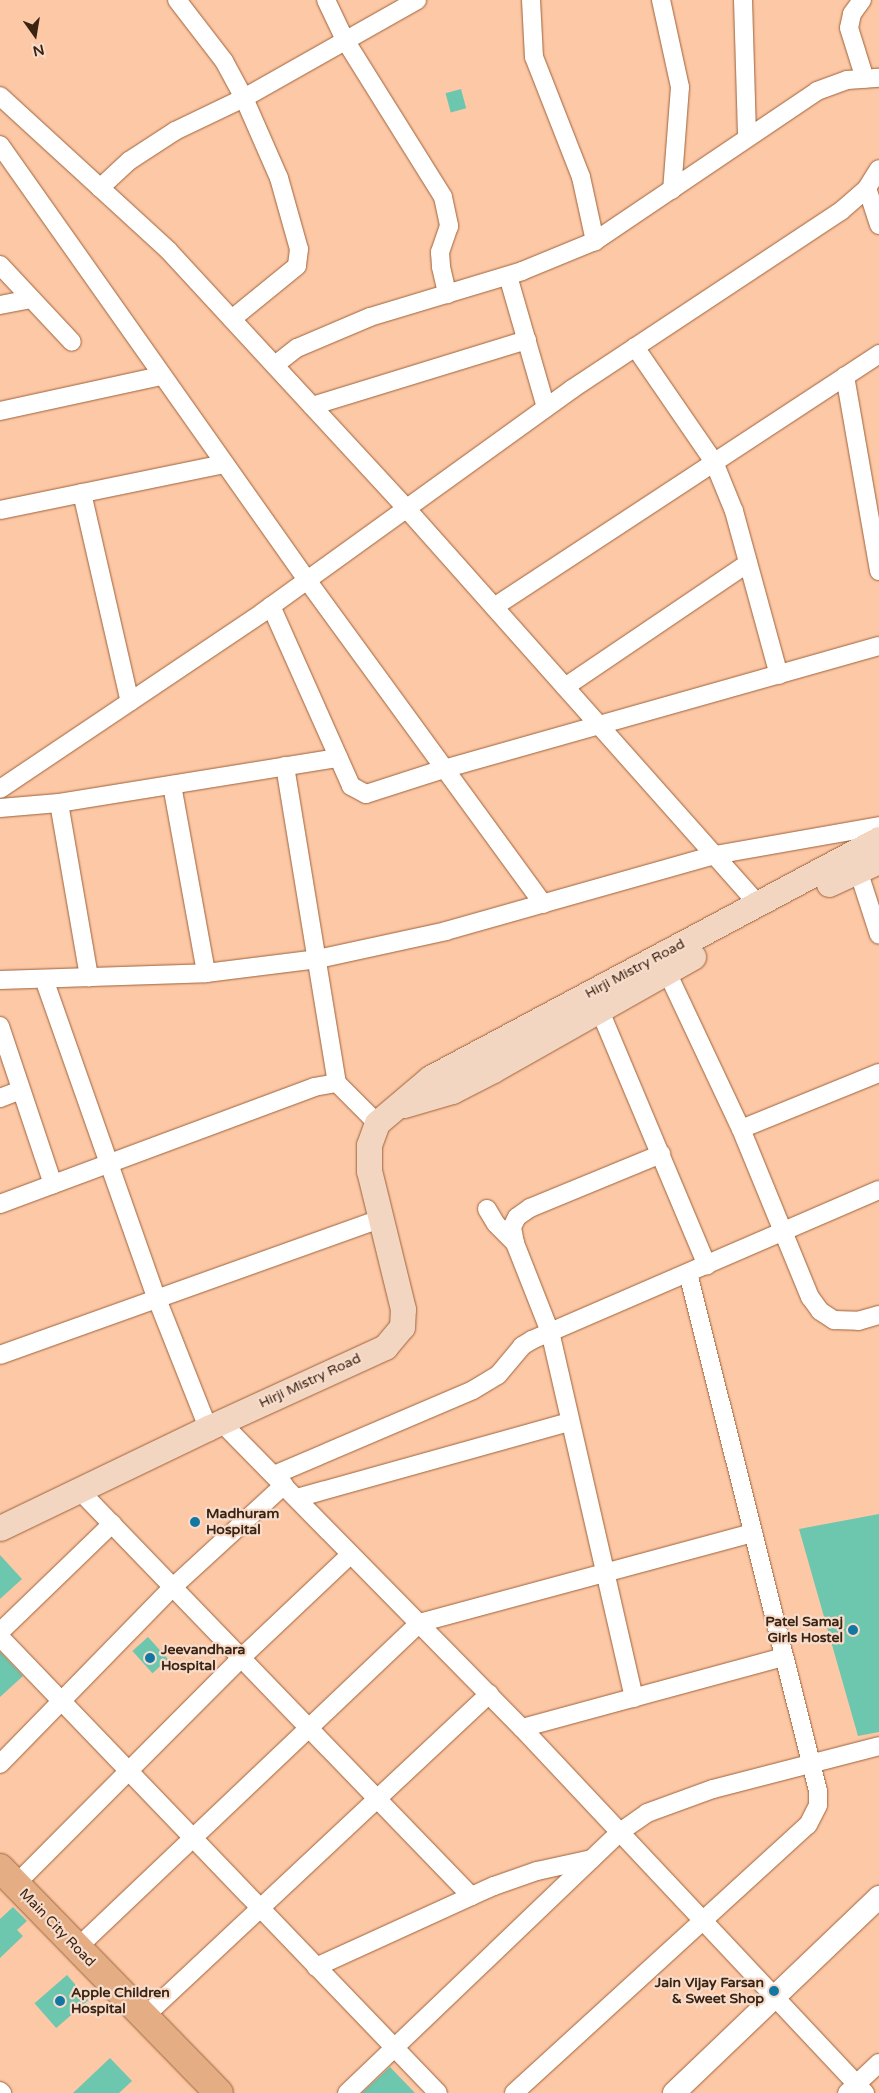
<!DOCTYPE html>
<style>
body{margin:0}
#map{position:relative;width:879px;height:2093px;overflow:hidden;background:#fdc8a6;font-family:"Varela Round",sans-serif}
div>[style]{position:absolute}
.building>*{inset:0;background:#6dc6ae;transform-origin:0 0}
.roads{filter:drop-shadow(0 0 1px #9d633a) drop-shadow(0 0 1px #9d633a)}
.minor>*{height:18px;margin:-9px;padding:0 9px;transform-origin:9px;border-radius:9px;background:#fff}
.tertiary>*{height:22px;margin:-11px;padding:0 11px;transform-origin:11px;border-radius:11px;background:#fff}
.secondary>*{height:25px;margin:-12.5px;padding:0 12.5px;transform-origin:12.5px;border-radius:12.5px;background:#f2d6c2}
.primary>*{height:28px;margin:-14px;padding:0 14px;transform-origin:14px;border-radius:14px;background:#e4ad84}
.dots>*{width:14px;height:14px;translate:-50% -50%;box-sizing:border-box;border:2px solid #f7dccb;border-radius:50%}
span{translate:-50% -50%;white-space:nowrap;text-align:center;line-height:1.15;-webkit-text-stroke:4.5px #f7dccb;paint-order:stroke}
.street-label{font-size:14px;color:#3b2312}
.poi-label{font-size:14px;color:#3b2312;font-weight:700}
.left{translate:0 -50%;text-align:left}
.right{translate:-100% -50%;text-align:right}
.north{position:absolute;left:10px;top:10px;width:50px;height:50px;-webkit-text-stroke:4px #f7dccb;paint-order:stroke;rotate:167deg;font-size:14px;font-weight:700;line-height:20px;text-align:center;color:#3b2312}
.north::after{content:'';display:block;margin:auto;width:18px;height:22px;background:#3b2312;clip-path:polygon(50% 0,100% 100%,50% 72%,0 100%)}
</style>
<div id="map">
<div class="building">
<i style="left:461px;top:89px;width:20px;height:16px;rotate:75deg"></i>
<i style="clip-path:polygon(879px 1514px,879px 1732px,858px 1736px,799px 1529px)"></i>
<i style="clip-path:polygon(0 1555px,22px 1579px,0 1599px)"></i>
<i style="left:148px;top:1637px;width:30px;height:21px;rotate:48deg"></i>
<i style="clip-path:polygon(0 1652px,23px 1676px,0 1697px)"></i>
<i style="clip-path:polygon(13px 1907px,27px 1921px,17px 1930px,23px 1936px,0 1958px,0 1919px)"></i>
<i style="left:67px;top:1975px;width:33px;height:43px;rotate:49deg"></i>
<i style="clip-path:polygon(110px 2058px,132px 2081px,119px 2093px,73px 2093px)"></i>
<i style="clip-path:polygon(390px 2067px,415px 2093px,362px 2093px)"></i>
</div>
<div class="roads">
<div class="minor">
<i style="left:177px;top:0;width:77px;rotate:52.4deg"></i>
<i style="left:224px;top:61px;width:42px;rotate:61.6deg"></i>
<i style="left:244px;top:98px;width:87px;rotate:66.4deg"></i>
<i style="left:279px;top:178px;width:74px;rotate:74.3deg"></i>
<i style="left:299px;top:249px;width:17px;rotate:97deg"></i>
<i style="left:297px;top:266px;width:84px;rotate:140.8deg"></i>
<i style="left:326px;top:0;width:44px;rotate:64.6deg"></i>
<i style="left:345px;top:40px;width:185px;rotate:58deg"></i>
<i style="left:443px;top:197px;width:30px;rotate:78deg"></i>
<i style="left:449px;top:226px;width:28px;rotate:109deg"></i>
<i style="left:440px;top:252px;width:15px;rotate:86deg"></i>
<i style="left:441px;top:267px;width:28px;rotate:77deg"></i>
<i style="left:531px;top:0;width:57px;rotate:87deg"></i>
<i style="left:534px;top:57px;width:129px;rotate:68.6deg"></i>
<i style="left:581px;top:177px;width:66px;rotate:77.7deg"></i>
<i style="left:661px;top:0;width:89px;rotate:77.7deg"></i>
<i style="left:680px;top:87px;width:103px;rotate:94.4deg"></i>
<i style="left:743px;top:0;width:137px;rotate:88.3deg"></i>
<i style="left:862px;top:0;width:17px;rotate:126deg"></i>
<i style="left:852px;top:14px;width:14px;rotate:102deg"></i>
<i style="left:849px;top:28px;width:53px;rotate:72.6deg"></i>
<i style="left:0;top:96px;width:228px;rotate:42.5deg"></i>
<i style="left:168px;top:250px;width:351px;rotate:47.3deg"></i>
<i style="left:406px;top:508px;width:530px;rotate:48.37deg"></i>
<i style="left:0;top:145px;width:532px;rotate:54.79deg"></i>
<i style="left:307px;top:580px;width:401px;rotate:53.9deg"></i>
<i style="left:100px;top:188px;width:40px;rotate:-43deg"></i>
<i style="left:129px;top:161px;width:55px;rotate:-33.1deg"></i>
<i style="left:175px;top:131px;width:76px;rotate:-25.6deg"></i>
<i style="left:244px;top:98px;width:199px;rotate:-29.5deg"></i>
<i style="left:867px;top:188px;width:39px;rotate:72deg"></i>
<i style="left:0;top:265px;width:105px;rotate:46.9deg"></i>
<i style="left:508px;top:276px;width:137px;rotate:73.9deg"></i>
<i style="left:0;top:305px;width:32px;rotate:-11deg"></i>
<i style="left:635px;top:347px;width:140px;rotate:55.5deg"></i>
<i style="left:714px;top:462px;width:53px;rotate:67.8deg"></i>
<i style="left:734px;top:511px;width:170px;rotate:74.7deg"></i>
<i style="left:275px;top:365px;width:28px;rotate:-38deg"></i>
<i style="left:297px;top:348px;width:79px;rotate:-23deg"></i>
<i style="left:370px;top:317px;width:159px;rotate:-16.8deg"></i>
<i style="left:522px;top:271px;width:79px;rotate:-22.3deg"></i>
<i style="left:595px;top:241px;width:268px;rotate:-34deg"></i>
<i style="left:817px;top:91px;width:32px;rotate:-20deg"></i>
<i style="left:847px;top:80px;width:32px;rotate:-4deg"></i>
<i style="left:845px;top:376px;width:198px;rotate:80.1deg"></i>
<i style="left:312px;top:406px;width:225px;rotate:-17.1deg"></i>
<i style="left:0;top:411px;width:165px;rotate:-12.3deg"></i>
<i style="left:82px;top:493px;width:214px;rotate:77.1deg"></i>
<i style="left:0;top:510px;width:229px;rotate:-11.6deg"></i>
<i style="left:271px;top:606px;width:197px;rotate:66deg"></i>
<i style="left:351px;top:786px;width:17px;rotate:28deg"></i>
<i style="left:366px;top:794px;width:82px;rotate:-17.8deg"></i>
<i style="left:444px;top:769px;width:452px;rotate:-15.8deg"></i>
<i style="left:494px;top:607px;width:461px;rotate:-33.3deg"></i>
<i style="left:565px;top:687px;width:221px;rotate:-34.1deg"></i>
<i style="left:285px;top:766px;width:321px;rotate:80.7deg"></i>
<i style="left:172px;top:785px;width:191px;rotate:79.7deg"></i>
<i style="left:0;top:789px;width:317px;rotate:-33.9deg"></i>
<i style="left:263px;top:612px;width:381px;rotate:-35.8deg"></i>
<i style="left:572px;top:389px;width:323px;rotate:-33.5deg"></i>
<i style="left:841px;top:211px;width:35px;rotate:-41deg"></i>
<i style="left:867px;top:188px;width:22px;rotate:-58deg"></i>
<i style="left:59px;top:803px;width:177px;rotate:80.2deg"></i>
<i style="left:0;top:808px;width:59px;rotate:-4.8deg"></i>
<i style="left:59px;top:803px;width:283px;rotate:-9.2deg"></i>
<i style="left:858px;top:870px;width:68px;rotate:72.1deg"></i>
<i style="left:667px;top:972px;width:174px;rotate:64.8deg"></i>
<i style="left:741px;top:1129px;width:182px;rotate:67.7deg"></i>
<i style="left:810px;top:1297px;width:17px;rotate:54deg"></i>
<i style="left:820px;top:1311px;width:17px;rotate:33deg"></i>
<i style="left:834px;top:1320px;width:24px;rotate:2deg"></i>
<i style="left:858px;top:1321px;width:22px;rotate:-16deg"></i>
<i style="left:44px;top:979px;width:339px;rotate:70.6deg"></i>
<i style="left:157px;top:1299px;width:139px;rotate:68.4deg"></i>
<i style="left:0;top:980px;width:206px;rotate:-1.9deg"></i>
<i style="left:206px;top:973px;width:113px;rotate:-7.1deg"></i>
<i style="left:318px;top:959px;width:131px;rotate:-12.3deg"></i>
<i style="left:446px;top:931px;width:280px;rotate:-15.8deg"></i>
<i style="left:715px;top:855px;width:167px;rotate:-10deg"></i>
<i style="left:600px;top:1011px;width:276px;rotate:67.2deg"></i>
<i style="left:0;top:1026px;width:167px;rotate:71.5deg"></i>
<i style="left:0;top:1098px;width:22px;rotate:-21deg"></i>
<i style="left:741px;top:1129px;width:149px;rotate:-22.1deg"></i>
<i style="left:0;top:1204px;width:335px;rotate:-20.4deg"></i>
<i style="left:314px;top:1087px;width:23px;rotate:-10deg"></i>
<i style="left:337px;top:1083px;width:57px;rotate:45deg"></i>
<i style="left:487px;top:1209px;width:17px;rotate:59deg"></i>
<i style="left:496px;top:1224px;width:27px;rotate:45deg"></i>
<i style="left:0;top:1355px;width:403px;rotate:-19.7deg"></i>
<i style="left:221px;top:1422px;width:429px;rotate:45.5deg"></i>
<i style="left:522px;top:1728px;width:501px;rotate:46.78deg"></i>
<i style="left:274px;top:1475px;width:216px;rotate:-23.1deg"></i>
<i style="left:473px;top:1390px;width:29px;rotate:-31deg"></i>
<i style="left:498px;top:1375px;width:38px;rotate:-50deg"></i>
<i style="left:522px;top:1346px;width:12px;rotate:-31deg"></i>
<i style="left:532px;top:1340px;width:378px;rotate:-23.4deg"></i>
<i style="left:81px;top:1492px;width:562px;rotate:46.01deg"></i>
<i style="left:297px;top:1498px;width:283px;rotate:-15.6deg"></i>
<i style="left:0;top:1632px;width:156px;rotate:-44deg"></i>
<i style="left:0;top:1637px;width:632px;rotate:46.15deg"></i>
<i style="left:634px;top:1698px;width:376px;rotate:-102.9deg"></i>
<i style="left:550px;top:1332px;width:96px;rotate:-111.5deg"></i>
<i style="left:515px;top:1243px;width:16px;rotate:-101deg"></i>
<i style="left:512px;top:1227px;width:11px;rotate:-63deg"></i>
<i style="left:517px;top:1217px;width:16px;rotate:-35deg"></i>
<i style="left:530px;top:1208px;width:142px;rotate:-22.4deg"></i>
<i style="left:522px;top:1728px;width:271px;rotate:-15.2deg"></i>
<i style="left:0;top:1764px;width:248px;rotate:-45.7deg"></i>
<i style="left:173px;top:1587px;width:151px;rotate:-42.6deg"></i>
<i style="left:15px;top:1885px;width:320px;rotate:-45.1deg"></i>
<i style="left:241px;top:1658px;width:151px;rotate:-43.4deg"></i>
<i style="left:77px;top:1948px;width:472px;rotate:-43.5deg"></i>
<i style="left:419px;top:1623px;width:346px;rotate:-15.1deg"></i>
<i style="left:316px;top:1967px;width:196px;rotate:-24.5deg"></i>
<i style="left:494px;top:1886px;width:46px;rotate:-19.2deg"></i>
<i style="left:537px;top:1871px;width:56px;rotate:-12.3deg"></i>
<i style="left:144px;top:2017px;width:473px;rotate:-43.1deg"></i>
<i style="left:0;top:2091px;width:3px;rotate:45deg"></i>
<i style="left:347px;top:2093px;width:378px;rotate:-43.7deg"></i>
<i style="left:620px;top:1832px;width:33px;rotate:-35deg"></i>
<i style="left:647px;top:1813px;width:70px;rotate:-20deg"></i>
<i style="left:713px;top:1789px;width:171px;rotate:-14.5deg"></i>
<i style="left:514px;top:2093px;width:398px;rotate:-42.4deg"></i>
<i style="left:808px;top:1825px;width:22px;rotate:-63deg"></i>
<i style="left:818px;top:1805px;width:14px;rotate:-90deg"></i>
<i style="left:818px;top:1791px;width:534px;rotate:-104.09deg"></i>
<i style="left:847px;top:2093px;width:44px;rotate:-43.2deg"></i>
</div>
<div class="tertiary">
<i style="left:674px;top:2093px;width:284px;rotate:-43.7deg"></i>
</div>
<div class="secondary">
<i style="left:829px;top:884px;width:55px;rotate:-24.7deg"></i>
<i style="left:404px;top:1105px;width:50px;rotate:-16.3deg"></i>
<i style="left:452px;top:1091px;width:46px;rotate:-27.1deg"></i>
<i style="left:493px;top:1070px;width:230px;rotate:-29.5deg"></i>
<i style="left:0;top:1528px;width:231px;rotate:-25.7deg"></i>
<i style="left:208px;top:1428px;width:195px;rotate:-24.6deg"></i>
<i style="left:385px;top:1347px;width:26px;rotate:-50deg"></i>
<i style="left:402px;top:1327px;width:18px;rotate:-87deg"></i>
<i style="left:403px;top:1309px;width:142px;rotate:-103.8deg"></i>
<i style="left:369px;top:1171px;width:26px;rotate:-90deg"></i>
<i style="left:369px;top:1145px;width:23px;rotate:-70deg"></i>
<i style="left:377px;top:1123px;width:70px;rotate:-40.3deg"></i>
<i style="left:430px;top:1078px;width:509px;rotate:-28.03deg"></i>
</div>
<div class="primary">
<i style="left:0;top:1868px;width:314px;rotate:45.8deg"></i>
</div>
</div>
<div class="dots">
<i style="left:195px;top:1522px;background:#1278a3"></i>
<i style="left:853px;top:1630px;background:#1278a3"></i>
<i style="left:150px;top:1658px;background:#1278a3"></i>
<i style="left:774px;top:1991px;background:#1278a3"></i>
<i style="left:60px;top:2001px;background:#1278a3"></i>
</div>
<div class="street-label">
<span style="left:635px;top:969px;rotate:-28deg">Hirji Mistry Road</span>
<span style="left:310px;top:1381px;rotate:-25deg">Hirji Mistry Road</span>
<span style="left:57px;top:1928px;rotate:46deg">Main City Road</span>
</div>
<div class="poi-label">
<span class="left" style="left:206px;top:1522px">Madhuram<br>Hospital</span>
<span class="right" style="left:843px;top:1630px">Patel Samaj<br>Girls Hostel</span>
<span class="left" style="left:161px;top:1658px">Jeevandhara<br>Hospital</span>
<span class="right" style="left:764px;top:1991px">Jain Vijay Farsan<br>&amp; Sweet Shop</span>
<span class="left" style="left:71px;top:2001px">Apple Children<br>Hospital</span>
</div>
<div class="north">N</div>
</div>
